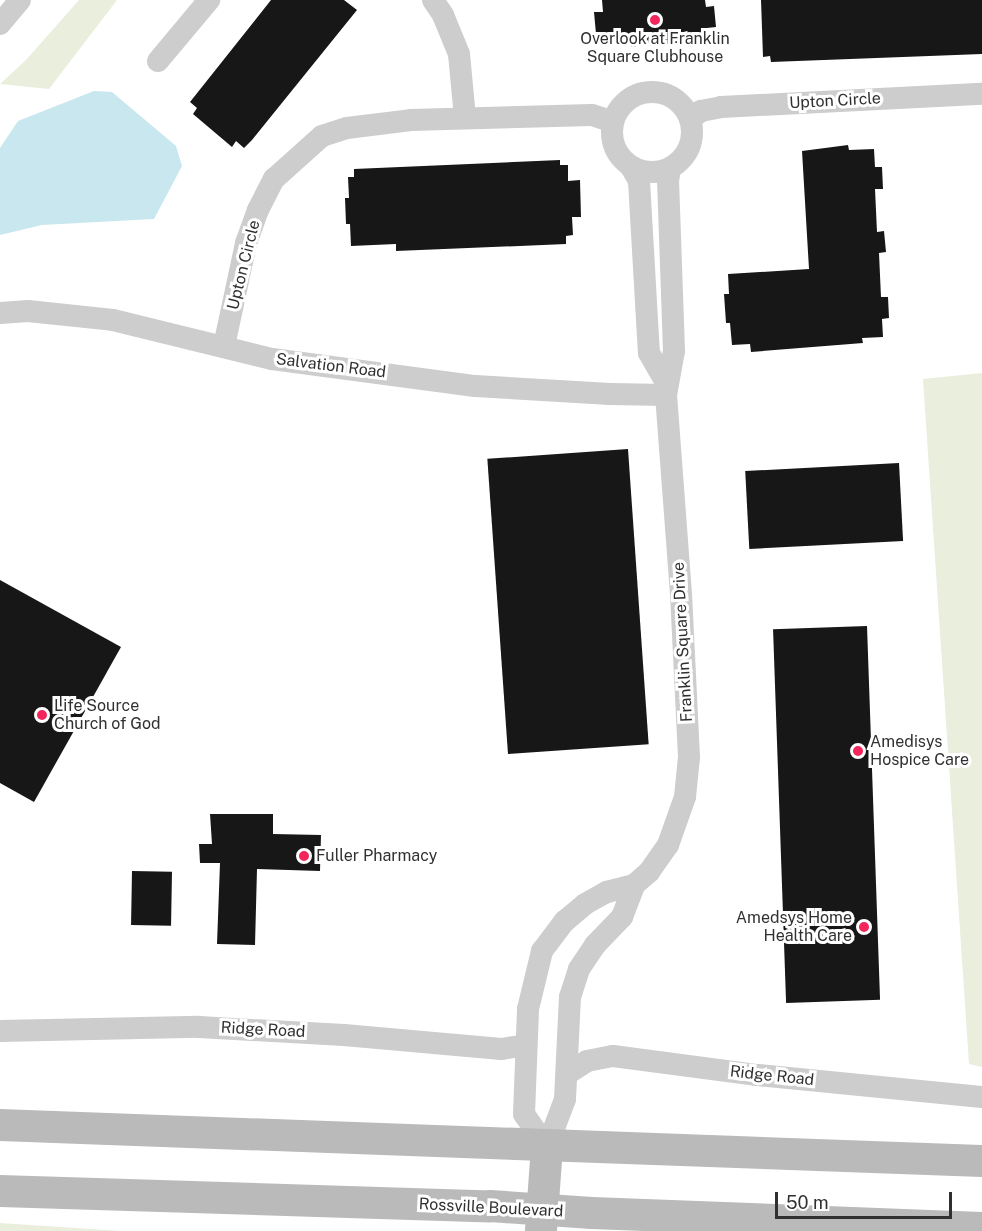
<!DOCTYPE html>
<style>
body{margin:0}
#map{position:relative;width:982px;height:1231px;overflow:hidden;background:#fff;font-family:"Public Sans",sans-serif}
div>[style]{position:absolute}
.green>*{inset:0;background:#e9eedd}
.water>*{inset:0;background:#c8e7ef}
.building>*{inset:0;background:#171717;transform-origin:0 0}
.street>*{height:22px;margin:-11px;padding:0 11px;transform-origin:11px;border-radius:11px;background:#cdcdcd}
.street>.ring{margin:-11px;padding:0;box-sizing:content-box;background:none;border:22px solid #cdcdcd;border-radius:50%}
.secondary>*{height:32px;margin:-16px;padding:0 16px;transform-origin:16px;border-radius:16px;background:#bababa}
.dots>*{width:16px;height:16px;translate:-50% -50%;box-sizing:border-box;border:3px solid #fff;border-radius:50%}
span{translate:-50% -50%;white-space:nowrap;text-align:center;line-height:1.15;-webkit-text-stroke:6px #fff;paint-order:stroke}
.poi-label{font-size:16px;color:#303030}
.left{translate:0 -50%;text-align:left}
.right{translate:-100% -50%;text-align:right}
.street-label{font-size:16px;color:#303030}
.scale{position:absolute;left:775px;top:1192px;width:177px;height:27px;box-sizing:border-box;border:3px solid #303030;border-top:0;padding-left:8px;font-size:18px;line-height:21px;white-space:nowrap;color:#303030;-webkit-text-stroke:4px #fff;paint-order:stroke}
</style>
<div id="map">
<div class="green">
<i style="clip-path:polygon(79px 0,117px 0,49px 89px,0 84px,26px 60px)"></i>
<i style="clip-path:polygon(982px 373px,982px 1067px,969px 1064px,923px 379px)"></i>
<i style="clip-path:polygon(0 1223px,121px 1231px,0 1231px)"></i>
</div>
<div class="water">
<i style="clip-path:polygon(94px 91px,112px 92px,176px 146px,182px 166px,154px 219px,42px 225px,0 235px,0 148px,18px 121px)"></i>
</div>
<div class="building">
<i style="clip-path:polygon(271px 0,344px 0,357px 10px,252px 140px,244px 148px,236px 141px,232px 147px,193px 114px,197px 108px,190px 102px)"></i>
<i style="clip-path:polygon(602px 0,705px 0,706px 7px,714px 6px,716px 27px,707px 28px,708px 40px,631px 47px,631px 44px,605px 45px,605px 33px,596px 34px,594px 12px,603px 12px)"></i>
<i style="clip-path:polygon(761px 0,982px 0,982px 54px,771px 62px,770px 56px,763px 57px)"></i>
<i style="clip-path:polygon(848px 145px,849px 150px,874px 149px,875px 167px,882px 167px,883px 189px,875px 189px,877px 232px,884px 231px,886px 252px,879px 253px,881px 297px,888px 297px,889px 318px,882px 319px,883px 337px,862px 338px,863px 343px,751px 352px,750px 344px,732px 345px,730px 323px,726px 323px,724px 294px,729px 294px,728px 274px,809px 269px,802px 151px)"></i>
<i style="clip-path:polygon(560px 160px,560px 165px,568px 165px,568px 181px,580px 180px,581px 217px,572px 217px,573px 235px,566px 236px,566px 244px,396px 251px,396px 244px,351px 246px,350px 224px,346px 224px,345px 198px,349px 198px,348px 177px,354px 177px,354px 169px)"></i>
<i style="left:628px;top:449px;width:296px;height:141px;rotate:86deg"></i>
<i style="left:899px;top:463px;width:78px;height:154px;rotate:87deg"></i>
<i style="clip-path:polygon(0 580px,121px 647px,34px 802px,0 783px)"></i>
<i style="left:867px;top:626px;width:374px;height:94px;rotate:88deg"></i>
<i style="clip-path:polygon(210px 814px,273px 814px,273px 834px,321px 835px,320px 871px,257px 869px,255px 945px,217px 944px,220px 863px,200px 863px,199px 844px,212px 844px)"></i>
<i style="left:132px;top:871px;width:40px;height:54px;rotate:1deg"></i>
</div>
<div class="street">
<i style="left:433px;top:0;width:18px;rotate:56deg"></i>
<i style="left:443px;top:15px;width:42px;rotate:67.7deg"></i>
<i style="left:459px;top:54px;width:64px;rotate:84.6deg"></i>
<i style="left:0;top:24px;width:31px;rotate:-50deg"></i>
<i style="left:158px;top:61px;width:80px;rotate:-50.1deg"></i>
<i class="ring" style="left:612px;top:92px;width:58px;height:58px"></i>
<i style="left:690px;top:119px;width:14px;rotate:-36deg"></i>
<i style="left:701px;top:111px;width:20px;rotate:-11deg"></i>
<i style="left:721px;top:107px;width:261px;rotate:-2.9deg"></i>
<i style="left:631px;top:167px;width:16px;rotate:60deg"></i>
<i style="left:639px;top:181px;width:172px;rotate:86.7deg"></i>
<i style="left:649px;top:353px;width:34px;rotate:60deg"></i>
<i style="left:0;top:313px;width:28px;rotate:-4deg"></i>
<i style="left:28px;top:311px;width:85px;rotate:6deg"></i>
<i style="left:113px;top:320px;width:164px;rotate:13.8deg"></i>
<i style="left:272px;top:359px;width:205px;rotate:7.6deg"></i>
<i style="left:475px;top:386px;width:135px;rotate:3.4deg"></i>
<i style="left:610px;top:394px;width:56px;rotate:1deg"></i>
<i style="left:224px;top:346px;width:105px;rotate:-77.9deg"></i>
<i style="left:246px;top:243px;width:35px;rotate:-70deg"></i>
<i style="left:258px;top:210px;width:35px;rotate:-63deg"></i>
<i style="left:274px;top:179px;width:64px;rotate:-41.9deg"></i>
<i style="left:322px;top:136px;width:26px;rotate:-18deg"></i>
<i style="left:347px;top:128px;width:64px;rotate:-7.1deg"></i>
<i style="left:411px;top:120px;width:181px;rotate:-1.6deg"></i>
<i style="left:592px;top:115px;width:22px;rotate:18deg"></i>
<i style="left:0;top:1031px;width:199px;rotate:-1.2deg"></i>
<i style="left:199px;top:1027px;width:145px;rotate:3.2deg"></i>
<i style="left:344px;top:1035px;width:158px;rotate:5.1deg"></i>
<i style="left:501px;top:1049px;width:24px;rotate:-9deg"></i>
<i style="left:567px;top:1074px;width:24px;rotate:-33deg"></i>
<i style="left:587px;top:1061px;width:26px;rotate:-11deg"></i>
<i style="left:613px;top:1056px;width:146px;rotate:7.5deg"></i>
<i style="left:758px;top:1075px;width:225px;rotate:5.6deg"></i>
<i style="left:547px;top:1147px;width:51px;rotate:-69.4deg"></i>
<i style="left:565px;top:1099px;width:102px;rotate:-87.2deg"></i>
<i style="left:570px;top:997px;width:29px;rotate:-72deg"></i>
<i style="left:579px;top:969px;width:29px;rotate:-56deg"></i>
<i style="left:595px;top:945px;width:39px;rotate:-46deg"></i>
<i style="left:622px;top:917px;width:34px;rotate:-69deg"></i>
<i style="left:634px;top:885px;width:20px;rotate:-41deg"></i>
<i style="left:649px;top:872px;width:33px;rotate:-55deg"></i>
<i style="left:668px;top:845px;width:51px;rotate:-70.5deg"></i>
<i style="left:685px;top:797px;width:40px;rotate:-84.3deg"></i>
<i style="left:689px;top:757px;width:163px;rotate:-92.8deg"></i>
<i style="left:681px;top:594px;width:200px;rotate:-94.3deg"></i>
<i style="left:666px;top:395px;width:45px;rotate:-79.7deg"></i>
<i style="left:674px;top:351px;width:170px;rotate:-92deg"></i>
<i style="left:668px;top:181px;width:12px;rotate:-81deg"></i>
<i style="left:547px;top:1147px;width:40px;rotate:-124.9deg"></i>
<i style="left:524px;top:1114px;width:105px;rotate:-87.8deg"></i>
<i style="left:528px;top:1009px;width:60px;rotate:-76.4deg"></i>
<i style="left:542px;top:951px;width:38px;rotate:-53deg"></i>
<i style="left:565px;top:921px;width:26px;rotate:-40deg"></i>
<i style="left:585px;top:904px;width:25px;rotate:-29deg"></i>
<i style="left:607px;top:892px;width:28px;rotate:-15deg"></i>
</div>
<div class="secondary">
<i style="left:0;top:1125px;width:983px;rotate:2.1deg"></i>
<i style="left:0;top:1191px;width:490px;rotate:1.8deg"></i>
<i style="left:490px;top:1206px;width:102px;rotate:3.9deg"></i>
<i style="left:592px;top:1213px;width:390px;rotate:2.2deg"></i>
<i style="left:541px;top:1230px;width:83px;rotate:-85.9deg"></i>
</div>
<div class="dots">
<i style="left:655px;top:20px;background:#f3265c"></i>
<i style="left:42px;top:715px;background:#f3265c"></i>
<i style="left:858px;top:751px;background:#f3265c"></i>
<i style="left:304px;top:856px;background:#f3265c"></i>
<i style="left:864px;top:927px;background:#f3265c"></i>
</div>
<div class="poi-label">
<span style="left:655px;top:48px">Overlook at Franklin<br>Square Clubhouse</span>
<span class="left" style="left:54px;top:715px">Life Source<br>Church of God</span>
<span class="left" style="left:870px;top:751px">Amedisys<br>Hospice Care</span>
<span class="left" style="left:316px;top:856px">Fuller Pharmacy</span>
<span class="right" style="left:852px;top:927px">Amedsys Home<br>Health Care</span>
</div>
<div class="street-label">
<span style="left:835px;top:101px;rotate:-3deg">Upton Circle</span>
<span style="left:244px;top:265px;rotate:-76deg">Upton Circle</span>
<span style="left:331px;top:366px;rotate:7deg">Salvation Road</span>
<span style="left:683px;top:642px;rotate:-93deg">Franklin Square Drive</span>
<span style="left:263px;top:1030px;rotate:3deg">Ridge Road</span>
<span style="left:772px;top:1076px;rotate:6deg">Ridge Road</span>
<span style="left:491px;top:1208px;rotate:3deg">Rossville Boulevard</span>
</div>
<div class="scale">50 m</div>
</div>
